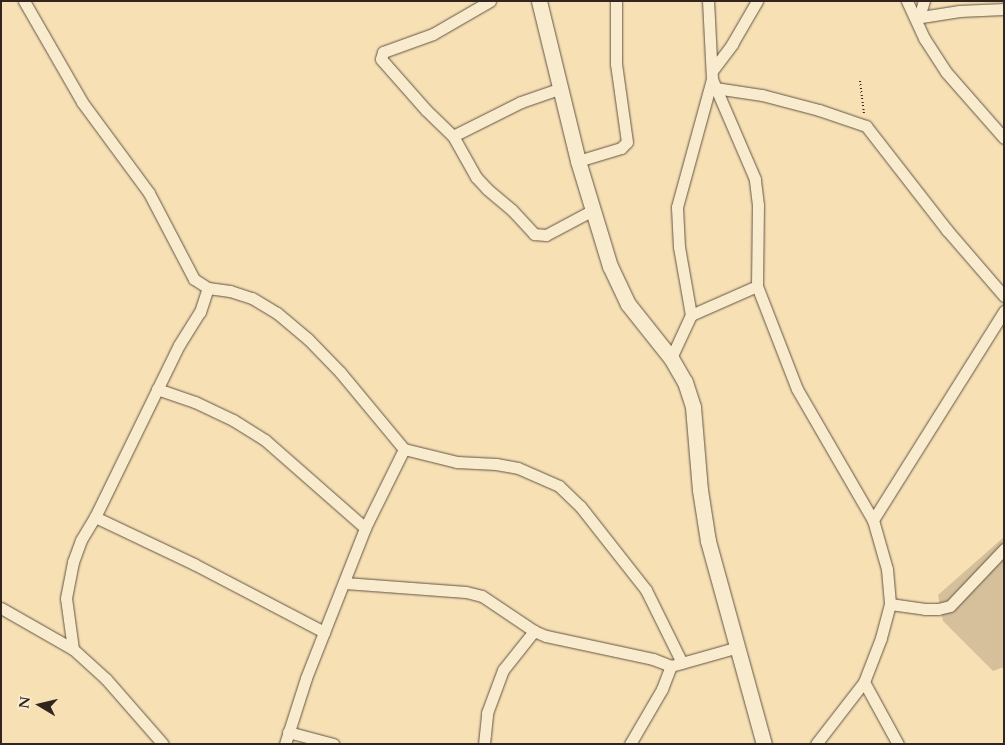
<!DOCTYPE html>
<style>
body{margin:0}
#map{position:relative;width:1005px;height:745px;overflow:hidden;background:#f6e0b4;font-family:Cardo,serif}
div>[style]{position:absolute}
.green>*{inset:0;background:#d5c09b}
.path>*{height:2px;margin-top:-1px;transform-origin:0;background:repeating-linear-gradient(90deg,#322520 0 1px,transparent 0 3.5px)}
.roads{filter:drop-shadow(0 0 1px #635445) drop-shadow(0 0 1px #635445)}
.minor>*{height:11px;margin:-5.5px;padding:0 5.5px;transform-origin:5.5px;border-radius:5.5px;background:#f9ebce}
.tertiary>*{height:15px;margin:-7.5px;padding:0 7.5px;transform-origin:7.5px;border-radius:7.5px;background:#f9ebce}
span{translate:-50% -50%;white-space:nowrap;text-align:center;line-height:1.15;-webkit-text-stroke:4px #f9ebce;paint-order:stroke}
.frame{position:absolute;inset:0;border:2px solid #322520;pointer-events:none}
.north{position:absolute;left:15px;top:680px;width:50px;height:50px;-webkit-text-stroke:4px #f9ebce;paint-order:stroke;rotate:279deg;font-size:14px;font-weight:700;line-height:20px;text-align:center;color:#322520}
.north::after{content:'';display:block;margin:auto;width:18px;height:22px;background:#322520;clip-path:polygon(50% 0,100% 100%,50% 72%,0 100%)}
</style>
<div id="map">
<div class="green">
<i style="clip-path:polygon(1004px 537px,1004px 667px,993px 671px,943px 621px,938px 595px)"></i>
</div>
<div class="path">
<i style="left:860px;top:81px;width:33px;rotate:83deg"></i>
</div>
<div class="roads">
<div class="minor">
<i style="left:24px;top:1px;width:116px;rotate:60.1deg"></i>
<i style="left:82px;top:102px;width:113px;rotate:53.6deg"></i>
<i style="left:149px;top:193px;width:97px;rotate:62.4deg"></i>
<i style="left:194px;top:279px;width:17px;rotate:33deg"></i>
<i style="left:208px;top:288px;width:22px;rotate:8deg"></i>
<i style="left:230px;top:291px;width:23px;rotate:18deg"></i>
<i style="left:252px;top:298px;width:29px;rotate:31deg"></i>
<i style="left:277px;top:313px;width:40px;rotate:40deg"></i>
<i style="left:308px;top:339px;width:46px;rotate:45.9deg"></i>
<i style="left:340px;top:372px;width:100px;rotate:50.3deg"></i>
<i style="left:404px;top:449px;width:55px;rotate:13.8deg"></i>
<i style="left:457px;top:462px;width:39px;rotate:3deg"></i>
<i style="left:496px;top:464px;width:22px;rotate:10deg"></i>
<i style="left:518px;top:468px;width:45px;rotate:23.7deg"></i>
<i style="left:559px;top:486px;width:29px;rotate:44deg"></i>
<i style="left:580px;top:506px;width:107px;rotate:51.8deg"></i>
<i style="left:646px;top:590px;width:81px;rotate:63.7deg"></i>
<i style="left:490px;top:1px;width:66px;rotate:149.9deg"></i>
<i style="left:433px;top:34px;width:53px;rotate:160.2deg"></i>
<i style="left:383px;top:52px;width:7px;rotate:106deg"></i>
<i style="left:381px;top:59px;width:68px;rotate:48.6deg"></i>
<i style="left:426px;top:110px;width:37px;rotate:44deg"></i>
<i style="left:453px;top:136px;width:47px;rotate:60.7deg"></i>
<i style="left:476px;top:177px;width:16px;rotate:47deg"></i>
<i style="left:487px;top:189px;width:33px;rotate:40deg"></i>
<i style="left:512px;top:210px;width:33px;rotate:47deg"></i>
<i style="left:534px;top:234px;width:12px;rotate:5deg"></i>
<i style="left:546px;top:235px;width:53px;rotate:-28deg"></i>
<i style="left:907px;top:1px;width:41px;rotate:65.3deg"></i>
<i style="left:924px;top:38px;width:40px;rotate:57.1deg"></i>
<i style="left:946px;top:72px;width:88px;rotate:48.7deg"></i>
<i style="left:919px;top:17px;width:17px;rotate:-73deg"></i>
<i style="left:915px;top:18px;width:45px;rotate:-9deg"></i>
<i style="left:959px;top:11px;width:45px;rotate:-2.5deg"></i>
<i style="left:712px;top:71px;width:34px;rotate:-53deg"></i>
<i style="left:732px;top:44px;width:50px;rotate:-59.8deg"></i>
<i style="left:715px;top:88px;width:48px;rotate:8.5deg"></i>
<i style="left:762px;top:95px;width:59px;rotate:14.7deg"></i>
<i style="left:819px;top:110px;width:50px;rotate:18.8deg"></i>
<i style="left:866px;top:126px;width:132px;rotate:52.1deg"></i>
<i style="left:947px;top:230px;width:87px;rotate:49.2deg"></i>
<i style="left:453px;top:136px;width:76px;rotate:-26.6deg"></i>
<i style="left:521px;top:102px;width:39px;rotate:-19deg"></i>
<i style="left:578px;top:161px;width:45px;rotate:-16.8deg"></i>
<i style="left:621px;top:148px;width:8px;rotate:-45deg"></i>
<i style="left:627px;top:142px;width:79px;rotate:-98deg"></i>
<i style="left:616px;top:64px;width:63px;rotate:-90deg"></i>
<i style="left:757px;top:286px;width:110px;rotate:68.8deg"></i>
<i style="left:797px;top:389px;width:151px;rotate:59.9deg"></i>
<i style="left:873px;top:520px;width:51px;rotate:74.1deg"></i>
<i style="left:887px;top:569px;width:35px;rotate:85deg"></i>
<i style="left:890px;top:604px;width:35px;rotate:105deg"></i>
<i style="left:881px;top:638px;width:47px;rotate:111.1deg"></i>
<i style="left:864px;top:682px;width:78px;rotate:127.7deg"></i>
<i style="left:691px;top:315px;width:72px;rotate:-23.7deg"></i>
<i style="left:757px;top:286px;width:81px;rotate:-89.3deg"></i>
<i style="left:758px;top:205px;width:26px;rotate:-97deg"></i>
<i style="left:755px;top:179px;width:109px;rotate:-113.3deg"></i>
<i style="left:712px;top:79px;width:78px;rotate:-92.9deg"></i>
<i style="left:671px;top:358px;width:47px;rotate:-65.1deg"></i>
<i style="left:691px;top:315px;width:69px;rotate:-100deg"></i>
<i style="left:679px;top:247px;width:40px;rotate:-92.9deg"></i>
<i style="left:677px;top:207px;width:133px;rotate:-74.7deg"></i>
<i style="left:157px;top:389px;width:40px;rotate:18.9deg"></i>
<i style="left:195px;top:402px;width:42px;rotate:25.3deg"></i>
<i style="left:233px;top:420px;width:38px;rotate:32deg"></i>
<i style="left:265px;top:440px;width:133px;rotate:41.3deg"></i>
<i style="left:95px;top:517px;width:110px;rotate:25.4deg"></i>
<i style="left:194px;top:564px;width:147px;rotate:27.6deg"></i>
<i style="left:873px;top:520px;width:247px;rotate:-57.9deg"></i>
<i style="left:345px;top:583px;width:121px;rotate:4.3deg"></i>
<i style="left:466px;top:592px;width:16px;rotate:14deg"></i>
<i style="left:482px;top:596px;width:63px;rotate:33.9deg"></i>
<i style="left:534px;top:631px;width:13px;rotate:23deg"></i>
<i style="left:546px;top:636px;width:109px;rotate:12.1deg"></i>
<i style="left:653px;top:659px;width:19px;rotate:21deg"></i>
<i style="left:671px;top:666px;width:70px;rotate:-15.8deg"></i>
<i style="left:890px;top:604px;width:35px;rotate:8deg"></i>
<i style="left:925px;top:609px;width:13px"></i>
<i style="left:938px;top:609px;width:12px;rotate:-14deg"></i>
<i style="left:950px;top:606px;width:79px;rotate:-46.5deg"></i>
<i style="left:1px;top:608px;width:83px;rotate:29.7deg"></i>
<i style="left:73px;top:649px;width:45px;rotate:42.3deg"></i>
<i style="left:106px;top:679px;width:86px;rotate:48.8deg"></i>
<i style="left:73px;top:649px;width:51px;rotate:-97.8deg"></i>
<i style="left:66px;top:598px;width:37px;rotate:-79deg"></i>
<i style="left:73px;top:562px;width:23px;rotate:-70deg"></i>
<i style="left:81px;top:540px;width:27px;rotate:-59deg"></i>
<i style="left:95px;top:517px;width:191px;rotate:-64deg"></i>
<i style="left:179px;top:345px;width:39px;rotate:-58deg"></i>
<i style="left:200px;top:312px;width:25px;rotate:-72deg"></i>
<i style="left:864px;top:682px;width:71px;rotate:61.3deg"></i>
<i style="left:288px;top:732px;width:47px;rotate:14.9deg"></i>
<i style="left:285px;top:744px;width:69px;rotate:-72.3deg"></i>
<i style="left:306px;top:678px;width:161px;rotate:-68.5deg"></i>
<i style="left:365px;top:528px;width:88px;rotate:-63.7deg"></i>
<i style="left:484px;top:744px;width:31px;rotate:-84deg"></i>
<i style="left:487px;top:713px;width:46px;rotate:-69.6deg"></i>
<i style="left:503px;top:670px;width:50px;rotate:-51.5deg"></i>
<i style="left:630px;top:744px;width:64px;rotate:-59.8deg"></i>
<i style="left:662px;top:689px;width:25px;rotate:-69deg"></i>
</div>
<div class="tertiary">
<i style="left:539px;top:1px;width:165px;rotate:76.3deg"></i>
<i style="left:578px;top:161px;width:110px;rotate:73.1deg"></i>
<i style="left:610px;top:266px;width:42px;rotate:64.7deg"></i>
<i style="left:628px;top:304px;width:69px;rotate:51.5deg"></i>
<i style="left:671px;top:358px;width:28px;rotate:60deg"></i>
<i style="left:685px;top:382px;width:26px;rotate:72deg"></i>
<i style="left:693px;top:407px;width:83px;rotate:85.2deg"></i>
<i style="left:700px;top:490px;width:52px;rotate:81.1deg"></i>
<i style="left:708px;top:541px;width:211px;rotate:74.6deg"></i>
</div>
</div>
<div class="frame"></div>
<div class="north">N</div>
</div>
